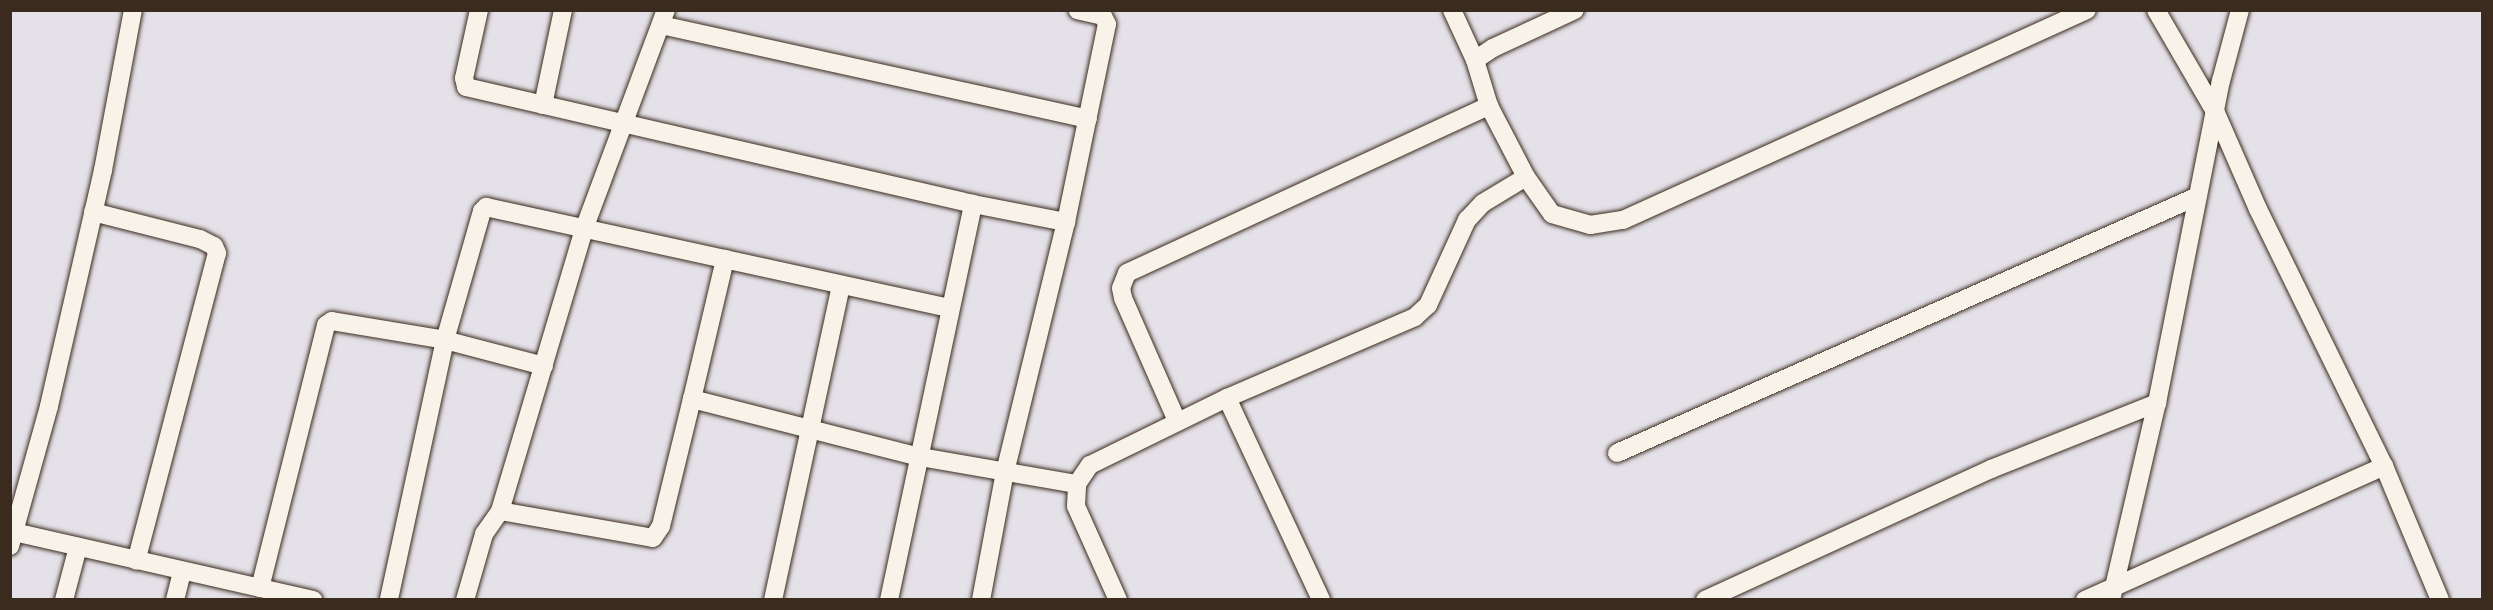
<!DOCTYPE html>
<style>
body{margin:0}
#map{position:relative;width:2493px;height:610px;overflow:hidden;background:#e4e1e8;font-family:Itim,sans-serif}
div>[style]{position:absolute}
.roads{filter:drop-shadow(0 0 2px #3b2a1e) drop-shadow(0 0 2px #3b2a1e)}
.minor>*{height:18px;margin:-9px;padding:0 9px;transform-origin:9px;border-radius:9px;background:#f7f3e8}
span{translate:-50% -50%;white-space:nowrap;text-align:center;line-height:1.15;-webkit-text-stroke:4.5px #f7f3e8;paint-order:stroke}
.frame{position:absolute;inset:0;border:12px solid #3b2a1e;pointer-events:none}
</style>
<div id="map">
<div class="roads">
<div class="minor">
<i style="left:479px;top:10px;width:70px;rotate:102.4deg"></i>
<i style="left:464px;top:78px;width:9px;rotate:77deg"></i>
<i style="left:466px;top:87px;width:520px;rotate:12.99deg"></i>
<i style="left:973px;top:204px;width:95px;rotate:11deg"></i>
<i style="left:1452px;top:10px;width:55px;rotate:65.3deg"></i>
<i style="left:1475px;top:60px;width:48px;rotate:73.1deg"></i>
<i style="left:1489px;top:106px;width:80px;rotate:62.5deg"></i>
<i style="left:1526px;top:177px;width:45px;rotate:54.9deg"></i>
<i style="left:1552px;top:214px;width:40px;rotate:16deg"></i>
<i style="left:1590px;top:225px;width:33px;rotate:-9deg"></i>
<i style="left:1623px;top:220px;width:509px;rotate:-24.35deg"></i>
<i style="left:2156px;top:10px;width:119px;rotate:59.8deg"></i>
<i style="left:2216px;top:113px;width:105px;rotate:66.4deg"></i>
<i style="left:2258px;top:209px;width:286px;rotate:63.9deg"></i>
<i style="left:2384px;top:466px;width:145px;rotate:67.3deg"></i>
<i style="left:661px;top:25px;width:437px;rotate:12.4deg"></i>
<i style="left:1475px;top:60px;width:22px;rotate:-34deg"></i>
<i style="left:1493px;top:48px;width:90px;rotate:-24.9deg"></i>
<i style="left:543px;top:105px;width:97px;rotate:-78.1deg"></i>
<i style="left:93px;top:212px;width:110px;rotate:14.2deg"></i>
<i style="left:200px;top:239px;width:16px;rotate:27deg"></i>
<i style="left:214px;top:246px;width:8px;rotate:67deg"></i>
<i style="left:217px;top:253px;width:318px;rotate:104.7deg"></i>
<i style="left:544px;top:366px;width:102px;rotate:-165.3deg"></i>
<i style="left:445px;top:340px;width:134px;rotate:-74deg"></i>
<i style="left:482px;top:211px;width:6px;rotate:-45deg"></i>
<i style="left:486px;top:207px;width:475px;rotate:12.3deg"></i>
<i style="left:1227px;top:398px;width:223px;rotate:65deg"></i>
<i style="left:692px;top:399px;width:144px;rotate:-76.7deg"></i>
<i style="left:1177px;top:421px;width:134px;rotate:-113.7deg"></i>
<i style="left:1123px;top:298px;width:10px;rotate:-101deg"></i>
<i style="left:1121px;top:288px;width:16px;rotate:-68deg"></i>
<i style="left:1127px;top:273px;width:399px;rotate:-24.8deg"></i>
<i style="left:1617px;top:453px;width:635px;rotate:-23.86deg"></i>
<i style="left:500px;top:511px;width:155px;rotate:10deg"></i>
<i style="left:653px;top:538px;width:14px;rotate:-56deg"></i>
<i style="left:661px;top:526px;width:131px;rotate:-76.3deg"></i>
<i style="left:692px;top:399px;width:235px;rotate:14.3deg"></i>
<i style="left:920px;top:457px;width:159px;rotate:9.8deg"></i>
<i style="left:14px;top:532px;width:307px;rotate:12.8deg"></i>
<i style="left:10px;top:546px;width:145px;rotate:-74.4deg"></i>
<i style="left:49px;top:406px;width:242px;rotate:-77.1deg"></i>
<i style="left:103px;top:170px;width:163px;rotate:-79.4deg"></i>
<i style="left:260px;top:588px;width:271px;rotate:-75.9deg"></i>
<i style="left:326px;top:325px;width:7px;rotate:-34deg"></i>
<i style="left:332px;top:321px;width:115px;rotate:9.5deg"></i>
<i style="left:445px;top:340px;width:266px;rotate:102.2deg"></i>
<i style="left:64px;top:600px;width:55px;rotate:-75.2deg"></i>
<i style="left:175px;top:600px;width:30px;rotate:-76deg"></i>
<i style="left:465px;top:600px;width:69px;rotate:-73.9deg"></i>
<i style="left:484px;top:534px;width:28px;rotate:-55deg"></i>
<i style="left:500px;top:511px;width:294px;rotate:-73.4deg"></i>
<i style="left:584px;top:229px;width:234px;rotate:-69.5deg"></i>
<i style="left:773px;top:600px;width:322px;rotate:-77.8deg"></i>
<i style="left:889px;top:600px;width:405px;rotate:-78deg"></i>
<i style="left:981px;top:600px;width:130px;rotate:-79.4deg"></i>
<i style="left:1005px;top:472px;width:257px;rotate:-76.3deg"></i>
<i style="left:1066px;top:222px;width:202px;rotate:-78.3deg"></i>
<i style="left:1107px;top:24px;width:9px;rotate:-117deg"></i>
<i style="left:1103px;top:16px;width:26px;rotate:-167deg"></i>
<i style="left:1118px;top:600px;width:103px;rotate:-114.1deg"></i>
<i style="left:1076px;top:506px;width:22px;rotate:-87deg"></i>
<i style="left:1077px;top:484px;width:23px;rotate:-56deg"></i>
<i style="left:1090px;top:465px;width:153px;rotate:-26.1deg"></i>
<i style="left:1227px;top:398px;width:205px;rotate:-23.3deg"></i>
<i style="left:1415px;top:317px;width:18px;rotate:-43deg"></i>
<i style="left:1428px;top:305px;width:94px;rotate:-65.4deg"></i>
<i style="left:1467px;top:220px;width:23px;rotate:-47deg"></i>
<i style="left:1483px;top:203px;width:50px;rotate:-31.2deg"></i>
<i style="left:1705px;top:600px;width:315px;rotate:-24.6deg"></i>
<i style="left:1991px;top:469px;width:179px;rotate:-21.7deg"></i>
<i style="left:2085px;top:600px;width:328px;rotate:-24.1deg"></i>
<i style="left:2111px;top:600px;width:202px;rotate:-76.9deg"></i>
<i style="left:2157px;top:403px;width:328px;rotate:-78.8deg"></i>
<i style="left:2221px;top:81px;width:73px;rotate:-75deg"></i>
</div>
</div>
<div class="frame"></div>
</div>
